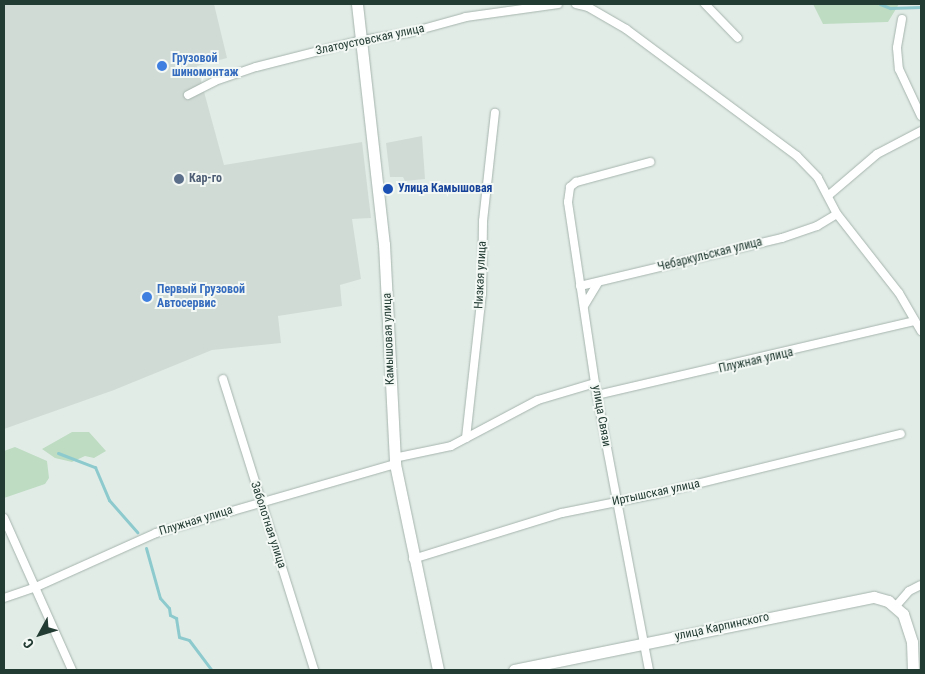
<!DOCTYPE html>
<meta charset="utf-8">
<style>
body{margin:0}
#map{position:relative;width:925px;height:674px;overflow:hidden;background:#e2ece7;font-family:"Roboto Condensed",sans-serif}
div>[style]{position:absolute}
.built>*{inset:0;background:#d1dbd6}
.green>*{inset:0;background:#bddcc2}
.stream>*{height:3px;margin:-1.5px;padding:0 1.5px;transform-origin:1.5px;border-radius:1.5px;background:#8dcace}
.roads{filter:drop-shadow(0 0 1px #a5b4ad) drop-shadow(0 0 1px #a5b4ad)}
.street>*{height:8px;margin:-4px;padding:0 4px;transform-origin:4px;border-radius:4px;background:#fff}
.secondary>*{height:11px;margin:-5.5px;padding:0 5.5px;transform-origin:5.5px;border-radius:5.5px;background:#fff}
.dots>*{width:14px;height:14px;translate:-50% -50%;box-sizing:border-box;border:2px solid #f3f8f5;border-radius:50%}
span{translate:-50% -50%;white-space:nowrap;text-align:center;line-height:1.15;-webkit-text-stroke:4px #f3f8f5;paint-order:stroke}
.street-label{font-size:12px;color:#233c33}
.shop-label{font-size:12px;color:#366cbe;font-weight:700}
.left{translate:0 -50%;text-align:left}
.service-label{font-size:12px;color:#4e5e75;font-weight:700}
.transit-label{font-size:12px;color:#164399;font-weight:700}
.frame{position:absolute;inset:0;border:5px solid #233c33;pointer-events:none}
.north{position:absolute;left:15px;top:609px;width:50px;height:50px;-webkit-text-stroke:4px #f3f8f5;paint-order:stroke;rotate:231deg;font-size:14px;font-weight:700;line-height:20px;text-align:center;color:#233c33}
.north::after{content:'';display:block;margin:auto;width:18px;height:22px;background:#233c33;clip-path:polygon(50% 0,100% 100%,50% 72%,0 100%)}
</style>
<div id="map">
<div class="built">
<i style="clip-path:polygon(4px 4px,214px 4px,227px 58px,197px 66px,224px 165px,362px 142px,371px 218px,352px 219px,361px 279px,340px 285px,342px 306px,278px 316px,281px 343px,212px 350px,114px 390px,4px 429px)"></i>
<i style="clip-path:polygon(422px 136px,425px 179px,405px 181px,403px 177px,390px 177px,386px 143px)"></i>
</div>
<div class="green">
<i style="clip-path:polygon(813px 4px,899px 4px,888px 22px,823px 24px)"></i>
<i style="clip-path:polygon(72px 432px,89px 432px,106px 451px,94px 458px,85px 456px,72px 462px,55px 458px,42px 449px)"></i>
<i style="clip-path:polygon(15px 447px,47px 461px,49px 478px,45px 484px,4px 498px,4px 451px)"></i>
</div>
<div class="stream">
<i style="left:880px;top:4px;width:11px;rotate:22deg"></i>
<i style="left:890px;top:8px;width:31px;rotate:-2deg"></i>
<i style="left:58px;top:453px;width:40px;rotate:21deg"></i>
<i style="left:95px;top:467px;width:36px;rotate:67deg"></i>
<i style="left:109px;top:500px;width:43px;rotate:48.8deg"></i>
<i style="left:146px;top:548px;width:52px;rotate:74.4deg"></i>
<i style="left:160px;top:598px;width:13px;rotate:48deg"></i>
<i style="left:169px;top:608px;width:7px;rotate:82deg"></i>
<i style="left:170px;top:615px;width:7px;rotate:27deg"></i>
<i style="left:176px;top:618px;width:19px;rotate:81deg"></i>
<i style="left:179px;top:637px;width:10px;rotate:17deg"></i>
<i style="left:189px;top:640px;width:38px;rotate:53deg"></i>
</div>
<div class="roads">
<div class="street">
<i style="left:576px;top:4px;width:12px;rotate:14deg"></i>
<i style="left:588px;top:7px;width:44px;rotate:30.1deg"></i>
<i style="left:626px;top:29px;width:213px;rotate:36.6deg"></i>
<i style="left:797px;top:156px;width:30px;rotate:46deg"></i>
<i style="left:818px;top:178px;width:41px;rotate:62.2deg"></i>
<i style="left:837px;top:214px;width:100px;rotate:51.9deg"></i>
<i style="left:899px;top:293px;width:44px;rotate:59.9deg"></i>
<i style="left:705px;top:4px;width:47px;rotate:45.9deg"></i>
<i style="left:902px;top:19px;width:29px;rotate:100deg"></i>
<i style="left:897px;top:48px;width:21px;rotate:85deg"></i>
<i style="left:899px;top:69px;width:52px;rotate:64.9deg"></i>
<i style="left:188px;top:95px;width:30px;rotate:-27deg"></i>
<i style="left:215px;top:81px;width:43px;rotate:-18.9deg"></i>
<i style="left:256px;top:67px;width:109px;rotate:-14.3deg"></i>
<i style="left:362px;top:40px;width:47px;rotate:-8.7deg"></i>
<i style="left:408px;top:33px;width:60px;rotate:-15.4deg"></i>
<i style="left:466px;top:17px;width:93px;rotate:-8deg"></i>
<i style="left:829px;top:195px;width:63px;rotate:-40.5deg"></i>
<i style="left:877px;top:154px;width:50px;rotate:-27.6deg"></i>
<i style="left:580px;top:286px;width:208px;rotate:-13.4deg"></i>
<i style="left:782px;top:238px;width:37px;rotate:-19deg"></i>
<i style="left:817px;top:226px;width:23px;rotate:-31deg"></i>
<i style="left:584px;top:306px;width:27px;rotate:-59deg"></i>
<i style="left:223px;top:379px;width:305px;rotate:72.6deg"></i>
<i style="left:597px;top:395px;width:326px;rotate:-13.1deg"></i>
<i style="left:466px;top:438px;width:145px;rotate:-83.7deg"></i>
<i style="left:482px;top:294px;width:73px;rotate:-89.2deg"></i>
<i style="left:483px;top:221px;width:109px;rotate:-83.7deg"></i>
<i style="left:394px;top:458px;width:58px;rotate:-11.9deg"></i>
<i style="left:451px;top:446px;width:98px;rotate:-27.9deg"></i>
<i style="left:538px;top:400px;width:59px;rotate:-16.6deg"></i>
<i style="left:4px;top:518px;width:167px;rotate:65.9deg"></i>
<i style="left:413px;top:559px;width:156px;rotate:-17.2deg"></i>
<i style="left:562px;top:513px;width:96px;rotate:-11.4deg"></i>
<i style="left:656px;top:494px;width:252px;rotate:-13.8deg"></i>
<i style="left:4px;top:598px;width:34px;rotate:-19deg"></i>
<i style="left:36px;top:587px;width:132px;rotate:-24.2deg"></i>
<i style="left:156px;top:533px;width:249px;rotate:-16.1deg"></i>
<i style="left:896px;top:606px;width:20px;rotate:-49deg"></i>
<i style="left:909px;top:591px;width:13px;rotate:-27deg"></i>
<i style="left:649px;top:670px;width:292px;rotate:-100.7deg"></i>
<i style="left:595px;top:383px;width:183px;rotate:-98.5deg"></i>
<i style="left:568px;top:202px;width:15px;rotate:-82deg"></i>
<i style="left:570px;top:187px;width:8px;rotate:-40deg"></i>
<i style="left:576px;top:182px;width:77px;rotate:-15.1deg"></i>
</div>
<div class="secondary">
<i style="left:357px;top:4px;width:242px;rotate:83.6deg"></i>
<i style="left:384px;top:244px;width:220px;rotate:87.1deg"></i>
<i style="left:395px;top:464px;width:210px;rotate:78.2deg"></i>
<i style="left:514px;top:670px;width:367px;rotate:-11.5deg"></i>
<i style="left:874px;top:597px;width:15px;rotate:16deg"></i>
<i style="left:888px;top:601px;width:20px;rotate:41deg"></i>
<i style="left:903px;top:614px;width:29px;rotate:72deg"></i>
<i style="left:912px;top:642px;width:28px;rotate:88deg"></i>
</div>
</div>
<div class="dots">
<i style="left:162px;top:66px;background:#3f7fe0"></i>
<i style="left:179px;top:179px;background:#5c6f8a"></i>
<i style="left:388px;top:189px;background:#1a4fb4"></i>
<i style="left:147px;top:297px;background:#3f7fe0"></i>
</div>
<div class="street-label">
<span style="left:370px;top:40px;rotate:-12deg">Златоустовская улица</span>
<span style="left:710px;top:255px;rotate:-14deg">Чебаркульская улица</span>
<span style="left:481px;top:275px;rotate:-87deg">Низкая улица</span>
<span style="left:389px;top:339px;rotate:-92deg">Камышовая улица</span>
<span style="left:756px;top:361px;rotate:-13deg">Плужная улица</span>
<span style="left:601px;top:416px;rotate:80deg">улица Связи</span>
<span style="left:656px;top:493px;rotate:-12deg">Иртышская улица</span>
<span style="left:196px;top:521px;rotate:-17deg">Плужная улица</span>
<span style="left:268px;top:525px;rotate:72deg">Заболотная улица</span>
<span style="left:722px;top:627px;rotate:-12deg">улица Карпинского</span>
</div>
<div class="shop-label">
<span class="left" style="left:172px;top:66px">Грузовой<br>шиномонтаж</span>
<span class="left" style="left:157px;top:297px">Первый Грузовой<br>Автосервис</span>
</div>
<div class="service-label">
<span class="left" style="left:189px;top:179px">Кар-го</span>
</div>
<div class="transit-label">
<span class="left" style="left:398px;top:189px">Улица Камышовая</span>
</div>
<div class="frame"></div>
<div class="north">С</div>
</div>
